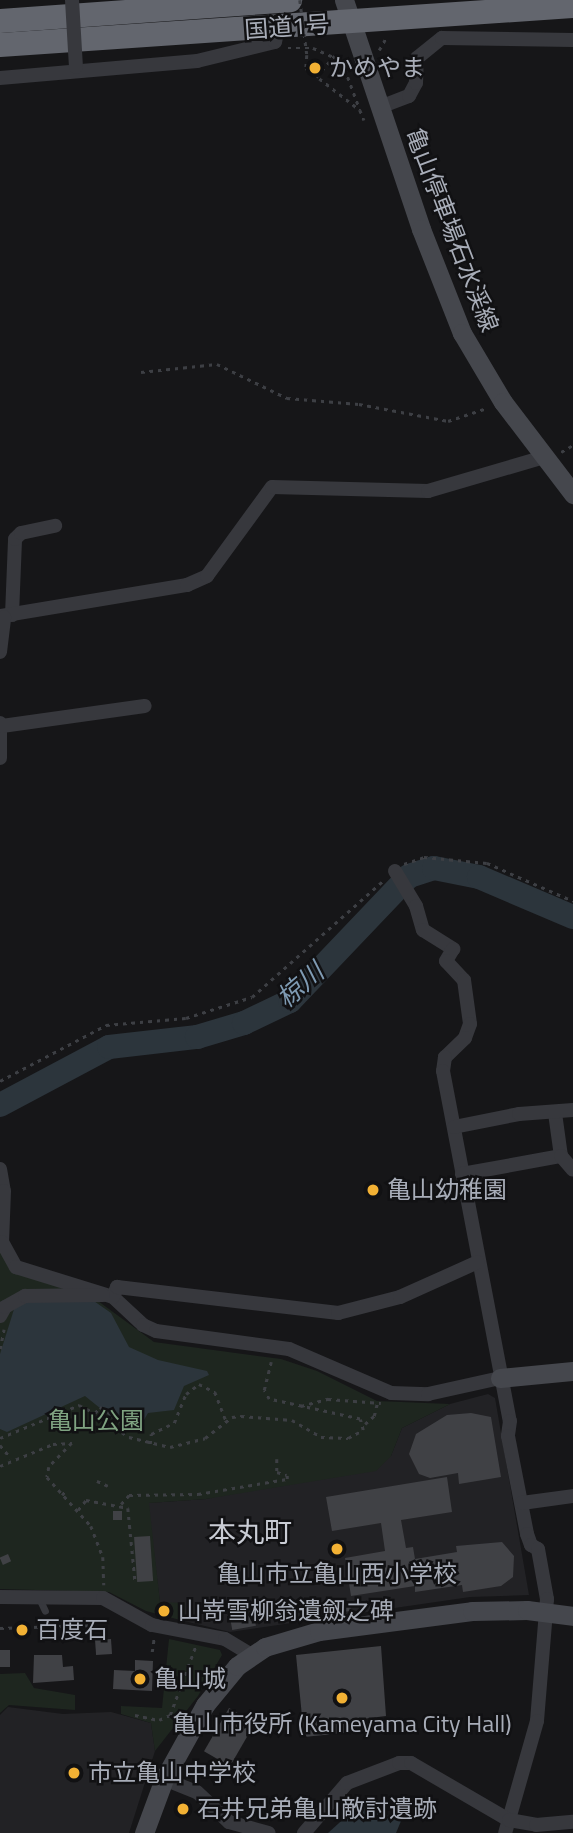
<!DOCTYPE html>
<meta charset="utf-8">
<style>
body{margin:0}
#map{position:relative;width:573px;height:1833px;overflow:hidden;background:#161618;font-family:"Titillium Web","Noto Sans JP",sans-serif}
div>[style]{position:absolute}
.built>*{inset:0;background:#222225}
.green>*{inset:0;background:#1e261f}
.water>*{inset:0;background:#2c353c}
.river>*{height:24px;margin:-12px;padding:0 12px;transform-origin:12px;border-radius:12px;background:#2c353c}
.building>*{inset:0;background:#404145;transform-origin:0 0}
.path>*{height:2.5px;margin-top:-1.25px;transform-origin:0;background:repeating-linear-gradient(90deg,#3d3f44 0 3.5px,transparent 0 8.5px)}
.lane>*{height:7px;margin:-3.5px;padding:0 3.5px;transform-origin:3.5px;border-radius:3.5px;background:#37383d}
.street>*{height:14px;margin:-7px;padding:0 7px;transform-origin:7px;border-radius:7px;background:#37383d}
.secondary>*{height:19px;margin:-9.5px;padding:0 9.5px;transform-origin:9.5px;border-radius:9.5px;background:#45474d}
.highway>*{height:24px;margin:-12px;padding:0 12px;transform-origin:12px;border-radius:12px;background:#63666e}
.path-bridge>*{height:2.5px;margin-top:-1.25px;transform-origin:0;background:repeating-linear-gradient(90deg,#3d3f44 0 3.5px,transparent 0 8.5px)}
.street-bridge>*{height:14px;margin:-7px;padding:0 7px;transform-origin:7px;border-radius:7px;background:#37383d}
.dots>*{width:19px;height:19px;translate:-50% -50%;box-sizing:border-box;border:4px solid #111113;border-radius:50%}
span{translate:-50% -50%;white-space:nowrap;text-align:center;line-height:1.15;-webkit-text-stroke:5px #111113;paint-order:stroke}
.street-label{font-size:24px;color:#a8adb8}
.poi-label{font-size:24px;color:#a8adb8}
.left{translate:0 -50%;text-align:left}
.park-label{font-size:24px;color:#7fa381}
.water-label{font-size:26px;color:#7f9bb3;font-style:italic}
.quarter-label{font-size:28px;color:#c9ccd4}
</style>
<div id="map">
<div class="built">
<i style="clip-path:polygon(488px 1394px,495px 1398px,529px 1595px,470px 1597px,230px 1632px,184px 1621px,184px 1603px,160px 1603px,148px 1503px,206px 1499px,391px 1456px,402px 1428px,450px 1404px)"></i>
<i style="clip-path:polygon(8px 1707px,63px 1714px,111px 1712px,151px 1723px,155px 1751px,129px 1833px,0 1833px,0 1715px)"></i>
</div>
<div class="green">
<i style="clip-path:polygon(0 1251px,8px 1265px,83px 1290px,154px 1342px,281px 1359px,317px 1371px,377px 1401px,450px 1404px,402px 1428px,391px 1456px,376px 1471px,206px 1499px,149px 1503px,160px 1602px,185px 1603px,184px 1621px,146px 1611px,109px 1592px,0 1589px)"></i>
<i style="clip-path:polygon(169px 1639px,220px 1650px,222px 1655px,198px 1696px,155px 1751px,151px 1723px,121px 1714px,121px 1706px,162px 1708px)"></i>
<i style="clip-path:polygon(25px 1673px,34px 1688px,75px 1695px,75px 1710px,9px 1705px,0 1713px,0 1674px)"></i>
</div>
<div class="water">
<i style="clip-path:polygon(31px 1299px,91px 1299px,111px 1313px,129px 1347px,158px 1360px,207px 1371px,209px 1375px,184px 1386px,174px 1410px,148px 1413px,140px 1427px,119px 1418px,116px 1421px,85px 1396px,7px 1432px,0 1429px,0 1354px,15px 1306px)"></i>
<i style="clip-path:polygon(360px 1804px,401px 1821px,396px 1833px,328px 1833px)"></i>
</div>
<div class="river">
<i style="left:0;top:1105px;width:123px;rotate:-28deg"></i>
<i style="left:109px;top:1047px;width:89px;rotate:-6.5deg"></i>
<i style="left:197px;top:1037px;width:49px;rotate:-16.6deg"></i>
<i style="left:244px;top:1023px;width:51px;rotate:-25.6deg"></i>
<i style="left:290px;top:1001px;width:173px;rotate:-46.4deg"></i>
<i style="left:409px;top:876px;width:26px;rotate:-18deg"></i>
<i style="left:434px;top:868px;width:46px;rotate:11.3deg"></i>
<i style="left:479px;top:877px;width:102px;rotate:23.1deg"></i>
</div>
<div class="building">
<i style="clip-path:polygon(471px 1413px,491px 1417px,501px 1477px,459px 1484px,458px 1473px,430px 1478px,419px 1474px,409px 1454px,416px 1434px,447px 1415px)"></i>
<i style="clip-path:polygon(447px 1477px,452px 1512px,401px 1520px,406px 1548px,413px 1547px,415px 1559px,457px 1552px,456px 1546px,502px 1542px,514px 1556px,513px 1577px,501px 1586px,463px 1592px,462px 1585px,415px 1592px,415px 1586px,351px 1596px,345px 1558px,385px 1551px,381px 1523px,332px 1531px,326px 1497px)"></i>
<i style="left:113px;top:1511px;width:9px;height:9px"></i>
<i style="left:150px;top:1536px;width:45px;height:16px;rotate:86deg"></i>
<i style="left:8px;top:1554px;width:8px;height:9px;rotate:67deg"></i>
<i style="left:350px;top:1603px;width:8px;height:15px;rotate:83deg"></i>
<i style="left:254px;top:1615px;width:11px;height:24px;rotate:80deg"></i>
<i style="left:111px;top:1639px;width:15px;height:16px;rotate:86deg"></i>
<i style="clip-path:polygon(381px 1646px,386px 1716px,362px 1719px,363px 1731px,304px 1737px,296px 1655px)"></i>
<i style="left:10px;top:1650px;width:17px;height:10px;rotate:90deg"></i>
<i style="clip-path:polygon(34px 1655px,62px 1655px,63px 1667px,73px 1666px,74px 1680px,33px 1683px)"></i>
<i style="clip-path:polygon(135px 1660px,153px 1661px,152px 1691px,113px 1689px,114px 1670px,135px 1671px)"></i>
<i style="left:229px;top:1708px;width:30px;height:50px;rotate:30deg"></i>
</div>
<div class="path">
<i style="left:288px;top:48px;width:25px"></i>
<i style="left:313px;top:48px;width:32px;rotate:24deg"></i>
<i style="left:342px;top:61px;width:52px;rotate:69.8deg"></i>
<i style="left:379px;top:50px;width:14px;rotate:-60deg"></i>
<i style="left:307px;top:55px;width:13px;rotate:94deg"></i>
<i style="left:306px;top:68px;width:68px;rotate:37.9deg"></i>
<i style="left:360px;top:110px;width:11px;rotate:68deg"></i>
<i style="left:316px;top:77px;width:28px;rotate:-49deg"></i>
<i style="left:141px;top:372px;width:76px;rotate:-6deg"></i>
<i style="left:217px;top:364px;width:78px;rotate:25.9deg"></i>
<i style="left:287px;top:398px;width:72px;rotate:4.8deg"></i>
<i style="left:359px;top:404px;width:91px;rotate:10.8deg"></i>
<i style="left:448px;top:421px;width:41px;rotate:-18.4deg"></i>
<i style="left:561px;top:452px;width:14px;rotate:-30deg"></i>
<i style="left:404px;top:864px;width:21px;rotate:-19deg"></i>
<i style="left:424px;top:857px;width:63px;rotate:5.4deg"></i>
<i style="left:487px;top:863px;width:94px;rotate:23.8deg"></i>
<i style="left:0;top:1081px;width:120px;rotate:-27.8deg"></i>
<i style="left:106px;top:1025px;width:80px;rotate:-5deg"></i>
<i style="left:186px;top:1018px;width:69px;rotate:-17.7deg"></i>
<i style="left:252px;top:997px;width:178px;rotate:-41.6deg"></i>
<i style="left:0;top:1349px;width:20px;rotate:-79deg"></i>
<i style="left:301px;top:1406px;width:28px;rotate:-15deg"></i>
<i style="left:328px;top:1399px;width:53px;rotate:4.3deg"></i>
<i style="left:365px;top:1424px;width:12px;rotate:-42deg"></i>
<i style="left:374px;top:1416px;width:12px;rotate:-76deg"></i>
<i style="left:0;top:1438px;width:86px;rotate:-22.7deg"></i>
<i style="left:79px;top:1405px;width:18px;rotate:27deg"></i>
<i style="left:95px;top:1413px;width:8px;rotate:-50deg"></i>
<i style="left:100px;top:1407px;width:24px;rotate:33deg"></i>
<i style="left:120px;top:1420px;width:9px;rotate:126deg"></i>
<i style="left:115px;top:1427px;width:17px;rotate:36deg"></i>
<i style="left:129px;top:1437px;width:42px;rotate:13.7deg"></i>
<i style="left:170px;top:1447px;width:36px;rotate:-14deg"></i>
<i style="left:205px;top:1438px;width:34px;rotate:-38deg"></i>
<i style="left:232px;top:1417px;width:9px;rotate:-6deg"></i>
<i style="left:241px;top:1416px;width:51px;rotate:4.5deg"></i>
<i style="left:292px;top:1420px;width:34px;rotate:30deg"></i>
<i style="left:321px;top:1437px;width:27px;rotate:2deg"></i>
<i style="left:348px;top:1438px;width:17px;rotate:-28deg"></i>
<i style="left:363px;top:1430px;width:11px;rotate:-105deg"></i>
<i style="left:360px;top:1419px;width:93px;rotate:-167.6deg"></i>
<i style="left:269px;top:1399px;width:10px;rotate:-119deg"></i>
<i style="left:264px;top:1390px;width:29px;rotate:-76deg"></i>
<i style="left:150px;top:1444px;width:10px;rotate:-84deg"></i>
<i style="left:151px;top:1434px;width:25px;rotate:-26deg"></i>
<i style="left:174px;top:1423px;width:31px;rotate:-68deg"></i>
<i style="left:186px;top:1394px;width:16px;rotate:-38deg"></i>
<i style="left:199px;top:1384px;width:18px;rotate:27deg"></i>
<i style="left:215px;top:1392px;width:31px;rotate:69deg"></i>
<i style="left:0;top:1445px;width:17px;rotate:50deg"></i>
<i style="left:277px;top:1459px;width:13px;rotate:90deg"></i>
<i style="left:277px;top:1472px;width:10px;rotate:17deg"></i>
<i style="left:0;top:1466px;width:57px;rotate:-22.5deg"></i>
<i style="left:53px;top:1444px;width:19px;rotate:-3deg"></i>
<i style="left:72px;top:1443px;width:33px;rotate:134deg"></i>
<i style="left:49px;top:1467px;width:10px;rotate:101deg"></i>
<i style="left:47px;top:1477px;width:66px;rotate:48.1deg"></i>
<i style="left:91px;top:1526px;width:33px;rotate:69deg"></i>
<i style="left:103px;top:1557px;width:28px;rotate:88deg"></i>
<i style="left:97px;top:1481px;width:12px;rotate:24deg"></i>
<i style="left:62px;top:1495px;width:8px;rotate:-50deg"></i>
<i style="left:121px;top:1504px;width:12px;rotate:-48deg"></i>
<i style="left:129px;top:1495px;width:69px;rotate:-0.8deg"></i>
<i style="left:198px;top:1494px;width:90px;rotate:-9.6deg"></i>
<i style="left:287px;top:1479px;width:4px;rotate:-90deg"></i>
<i style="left:78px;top:1510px;width:13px;rotate:-51deg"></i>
<i style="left:86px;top:1500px;width:43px;rotate:10.8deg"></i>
<i style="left:128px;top:1508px;width:72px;rotate:84.4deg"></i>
<i style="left:0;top:1628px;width:95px;rotate:-1.8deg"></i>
<i style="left:152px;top:1652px;width:14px;rotate:-82deg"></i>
<i style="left:135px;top:1715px;width:25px;rotate:12deg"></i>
<i style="left:159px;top:1720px;width:12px;rotate:-24deg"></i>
<i style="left:170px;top:1715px;width:75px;rotate:-69.6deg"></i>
</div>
<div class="lane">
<i style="left:39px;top:1598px;width:14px;rotate:65deg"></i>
</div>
<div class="street">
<i style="left:0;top:78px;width:198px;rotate:-4.9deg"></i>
<i style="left:197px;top:61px;width:80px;rotate:-13.7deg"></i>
<i style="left:275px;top:42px;width:14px;rotate:-78deg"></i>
<i style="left:380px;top:107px;width:31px;rotate:-21deg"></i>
<i style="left:409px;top:96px;width:15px;rotate:-62deg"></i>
<i style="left:416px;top:83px;width:25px;rotate:-88deg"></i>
<i style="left:417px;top:58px;width:32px;rotate:-39deg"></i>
<i style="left:442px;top:38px;width:131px;rotate:0.9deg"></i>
<i style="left:12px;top:615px;width:76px;rotate:-87.7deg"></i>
<i style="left:15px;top:539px;width:8px;rotate:-45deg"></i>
<i style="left:21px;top:533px;width:35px;rotate:-12deg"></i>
<i style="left:0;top:616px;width:190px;rotate:-9.4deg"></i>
<i style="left:187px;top:585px;width:22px;rotate:-24deg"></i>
<i style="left:207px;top:576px;width:110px;rotate:-53.9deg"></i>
<i style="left:272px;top:487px;width:156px;rotate:1.5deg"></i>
<i style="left:428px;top:491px;width:121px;rotate:-16.3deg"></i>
<i style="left:0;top:652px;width:35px;rotate:-83deg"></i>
<i style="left:0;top:723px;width:35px;rotate:90deg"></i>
<i style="left:2px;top:726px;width:144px;rotate:-8deg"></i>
<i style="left:395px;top:871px;width:41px;rotate:59deg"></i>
<i style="left:416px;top:906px;width:25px;rotate:74deg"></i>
<i style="left:423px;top:930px;width:36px;rotate:32deg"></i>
<i style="left:453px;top:949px;width:14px;rotate:120deg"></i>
<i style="left:446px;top:961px;width:26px;rotate:47deg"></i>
<i style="left:464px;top:980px;width:44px;rotate:82.2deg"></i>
<i style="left:470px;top:1024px;width:15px;rotate:110deg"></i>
<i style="left:465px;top:1038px;width:28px;rotate:136deg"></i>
<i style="left:445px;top:1057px;width:14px;rotate:98deg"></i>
<i style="left:443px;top:1071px;width:356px;rotate:79.2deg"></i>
<i style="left:510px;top:1421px;width:15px;rotate:98deg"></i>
<i style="left:508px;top:1436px;width:100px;rotate:79deg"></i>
<i style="left:527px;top:1534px;width:12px;rotate:70deg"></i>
<i style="left:531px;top:1545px;width:8px;rotate:30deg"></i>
<i style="left:538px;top:1549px;width:51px;rotate:79.8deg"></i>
<i style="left:547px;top:1599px;width:122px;rotate:94.7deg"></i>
<i style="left:537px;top:1721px;width:116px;rotate:105.9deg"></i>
<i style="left:555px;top:1113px;width:43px;rotate:82.1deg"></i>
<i style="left:454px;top:1127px;width:66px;rotate:-11.3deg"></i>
<i style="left:519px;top:1114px;width:54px;rotate:-4.2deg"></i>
<i style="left:0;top:1169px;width:22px;rotate:80deg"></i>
<i style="left:4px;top:1191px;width:51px;rotate:92.2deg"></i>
<i style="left:2px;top:1242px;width:29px;rotate:61deg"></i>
<i style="left:16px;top:1267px;width:102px;rotate:17.2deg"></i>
<i style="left:113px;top:1297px;width:41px;rotate:43deg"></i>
<i style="left:143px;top:1325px;width:14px;rotate:25deg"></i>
<i style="left:156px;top:1331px;width:134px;rotate:7.7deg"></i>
<i style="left:289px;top:1349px;width:111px;rotate:23.3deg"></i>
<i style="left:391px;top:1393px;width:37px;rotate:2deg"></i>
<i style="left:428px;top:1394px;width:74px;rotate:-12.5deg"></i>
<i style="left:462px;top:1174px;width:101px;rotate:-10.3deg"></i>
<i style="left:561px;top:1156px;width:18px;rotate:49deg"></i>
<i style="left:113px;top:1297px;width:11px;rotate:-68deg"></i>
<i style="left:117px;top:1287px;width:223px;rotate:6.7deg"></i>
<i style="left:338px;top:1313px;width:64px;rotate:-14.5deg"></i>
<i style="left:400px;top:1297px;width:85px;rotate:-24.2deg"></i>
<i style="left:0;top:1316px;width:10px;rotate:-61deg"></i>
<i style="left:5px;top:1307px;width:23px;rotate:-29deg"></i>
<i style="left:25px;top:1296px;width:78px;rotate:-0.7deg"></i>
<i style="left:522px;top:1503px;width:51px;rotate:-7.8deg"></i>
<i style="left:0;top:1597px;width:103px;rotate:0.6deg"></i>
<i style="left:103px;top:1598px;width:56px;rotate:28.9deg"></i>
<i style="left:152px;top:1625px;width:74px;rotate:10.9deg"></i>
<i style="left:225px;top:1639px;width:31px;rotate:31deg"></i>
<i style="left:164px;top:1779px;width:35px;rotate:22deg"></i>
<i style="left:197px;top:1792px;width:44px;rotate:43.2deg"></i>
<i style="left:229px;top:1822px;width:41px;rotate:15.4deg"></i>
<i style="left:304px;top:1833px;width:66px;rotate:-49.3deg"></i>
<i style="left:347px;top:1783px;width:56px;rotate:-21deg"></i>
<i style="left:399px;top:1763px;width:12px"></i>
<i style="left:411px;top:1763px;width:113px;rotate:30.2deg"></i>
<i style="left:509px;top:1820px;width:27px;rotate:10deg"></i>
<i style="left:536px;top:1825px;width:37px;rotate:-5deg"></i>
</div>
<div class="secondary">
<i style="left:344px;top:0;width:242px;rotate:71.4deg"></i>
<i style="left:421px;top:229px;width:112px;rotate:68.5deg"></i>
<i style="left:462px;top:333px;width:80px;rotate:59.3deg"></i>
<i style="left:503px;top:402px;width:116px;rotate:52.7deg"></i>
<i style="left:500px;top:1378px;width:73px;rotate:-5.5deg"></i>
<i style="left:144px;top:1833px;width:58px;rotate:-69.7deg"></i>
<i style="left:164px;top:1779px;width:85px;rotate:-61deg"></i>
<i style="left:205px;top:1705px;width:50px;rotate:-50.6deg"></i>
<i style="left:237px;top:1666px;width:34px;rotate:-34deg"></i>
<i style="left:265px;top:1647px;width:56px;rotate:-16.5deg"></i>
<i style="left:319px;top:1631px;width:154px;rotate:-7.4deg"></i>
<i style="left:472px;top:1611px;width:55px;rotate:-1deg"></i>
<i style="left:527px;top:1610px;width:46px;rotate:7.4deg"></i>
</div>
<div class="highway">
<i style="left:0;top:21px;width:291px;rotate:-4.1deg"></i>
<i style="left:0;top:45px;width:574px;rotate:-3.89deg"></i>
</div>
<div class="path-bridge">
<i style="left:300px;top:0;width:55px;rotate:82.7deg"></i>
</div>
<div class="street-bridge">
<i style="left:72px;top:0;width:67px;rotate:86.6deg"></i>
</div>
<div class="dots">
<i style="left:315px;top:68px;background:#f2b134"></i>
<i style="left:373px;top:1190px;background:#f2b134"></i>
<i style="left:337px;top:1549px;background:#f2b134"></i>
<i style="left:164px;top:1611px;background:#f2b134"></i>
<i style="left:22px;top:1630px;background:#f2b134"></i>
<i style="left:140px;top:1679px;background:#f2b134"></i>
<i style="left:342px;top:1698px;background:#f2b134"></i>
<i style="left:74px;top:1773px;background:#f2b134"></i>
<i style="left:183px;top:1809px;background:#f2b134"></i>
</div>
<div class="street-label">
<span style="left:287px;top:27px;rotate:-4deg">国道1号</span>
<span style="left:452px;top:230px;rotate:69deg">亀山停車場石水渓線</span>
</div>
<div class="poi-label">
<span class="left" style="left:329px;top:68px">かめやま</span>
<span class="left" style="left:387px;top:1190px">亀山幼稚園</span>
<span style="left:337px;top:1574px">亀山市立亀山西小学校</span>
<span class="left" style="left:178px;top:1611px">山嵜雪柳翁遺劔之碑</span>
<span class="left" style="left:36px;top:1630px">百度石</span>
<span class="left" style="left:154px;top:1679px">亀山城</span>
<span style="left:342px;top:1724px">亀山市役所 (Kameyama City Hall)</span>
<span class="left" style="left:88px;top:1773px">市立亀山中学校</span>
<span class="left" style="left:197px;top:1809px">石井兄弟亀山敵討遺跡</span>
</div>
<div class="park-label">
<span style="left:96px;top:1421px">亀山公園</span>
</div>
<div class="water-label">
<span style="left:300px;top:985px;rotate:-41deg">椋川</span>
</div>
<div class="quarter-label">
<span style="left:250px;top:1532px">本丸町</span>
</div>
</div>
